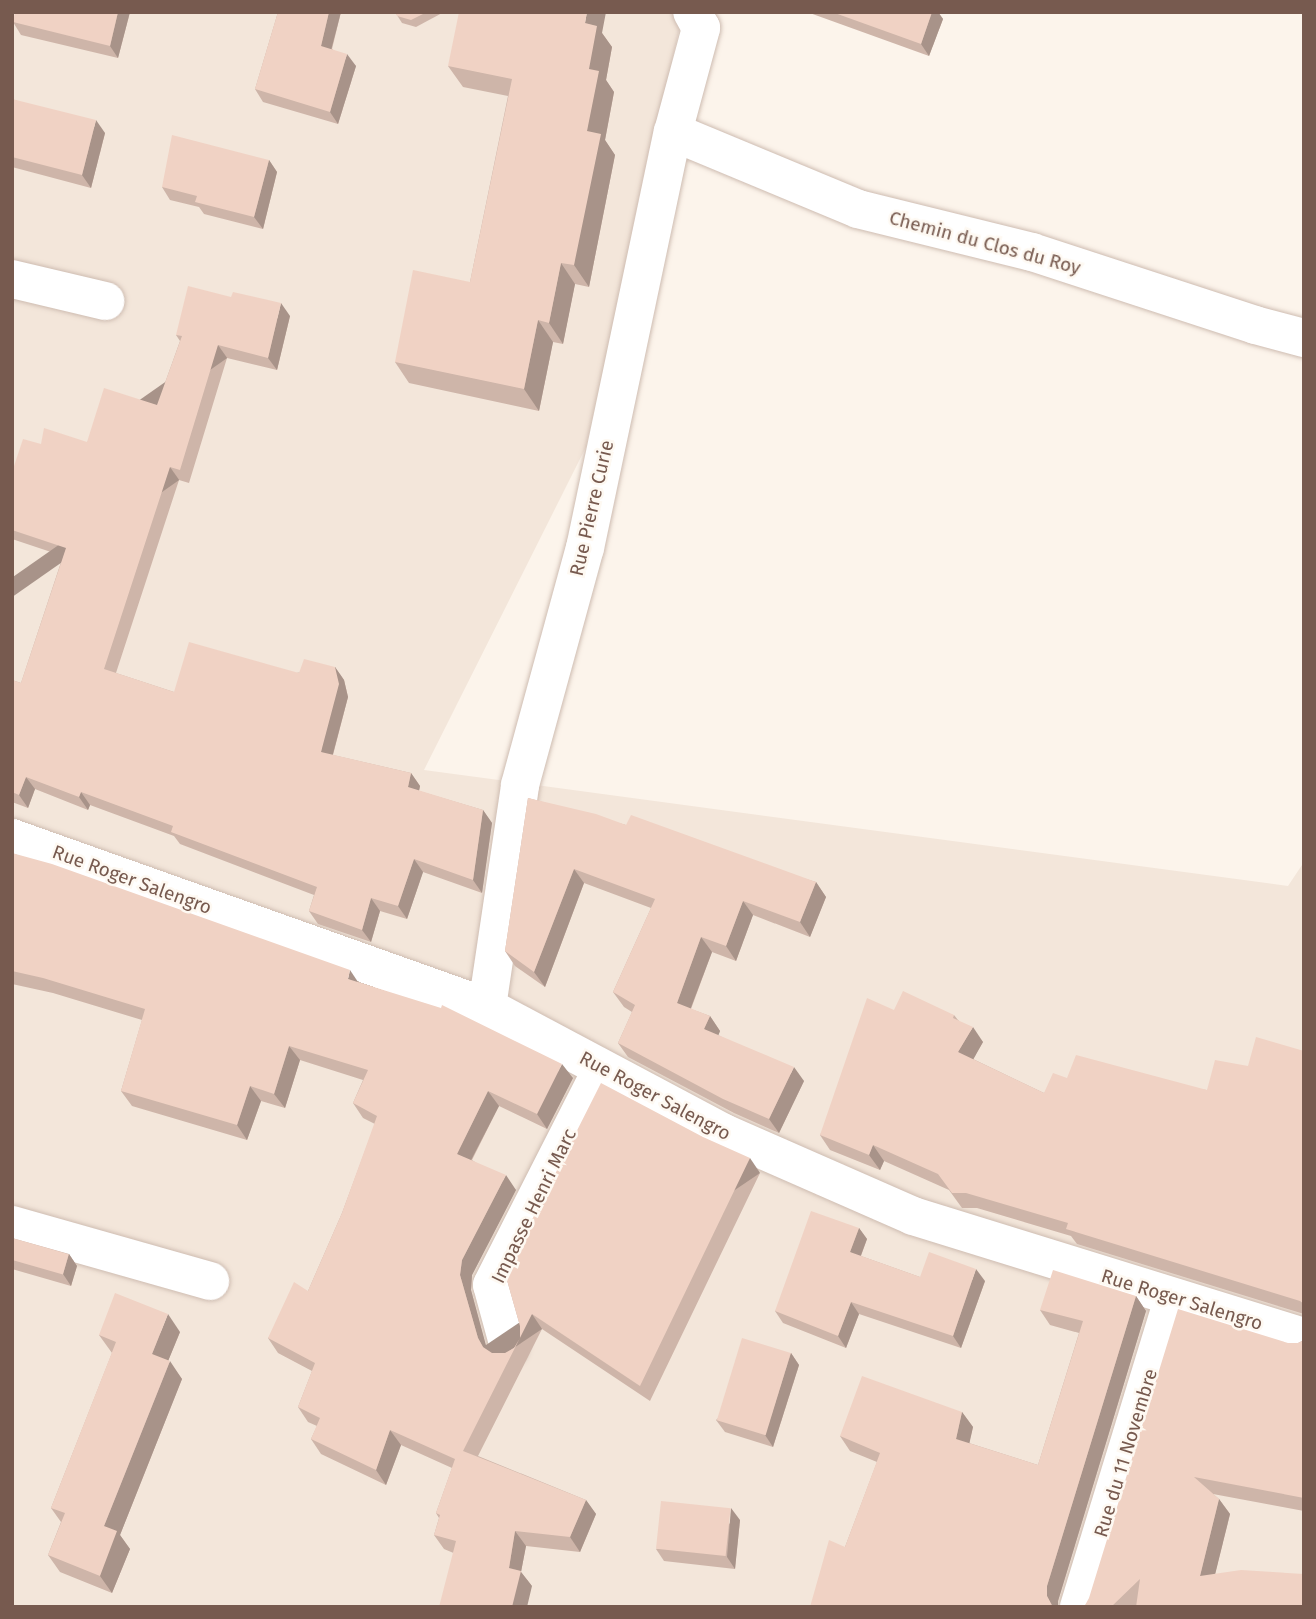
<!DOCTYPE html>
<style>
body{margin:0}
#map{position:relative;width:1316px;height:1619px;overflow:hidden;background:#fcf4eb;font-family:"Fira Sans",sans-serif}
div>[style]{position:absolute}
.residential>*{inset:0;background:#f3e6da}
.roads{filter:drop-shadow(0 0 2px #cebcb1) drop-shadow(0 0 2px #cebcb1)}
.street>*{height:38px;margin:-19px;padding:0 19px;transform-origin:19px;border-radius:19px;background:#fff}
.wall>*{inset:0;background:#ceb5a9}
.shaded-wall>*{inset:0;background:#a89389;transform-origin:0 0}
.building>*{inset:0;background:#f0d2c4;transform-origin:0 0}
span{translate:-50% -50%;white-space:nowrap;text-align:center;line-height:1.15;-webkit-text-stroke:5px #fef9f2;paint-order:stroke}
.street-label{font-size:19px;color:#775a4f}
.frame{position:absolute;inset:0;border:14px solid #775a4f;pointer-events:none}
</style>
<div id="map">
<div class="residential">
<i style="clip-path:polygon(12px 12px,683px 12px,586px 447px,424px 770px,1288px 886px,1304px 862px,1304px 1607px,12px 1607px)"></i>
</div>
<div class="roads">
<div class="street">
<i style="left:673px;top:132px;width:200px;rotate:22.6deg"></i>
<i style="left:858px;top:209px;width:179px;rotate:13.9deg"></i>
<i style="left:1032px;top:252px;width:235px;rotate:18.1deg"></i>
<i style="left:1255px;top:325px;width:51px;rotate:14.9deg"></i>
<i style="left:12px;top:279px;width:96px;rotate:13.3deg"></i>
<i style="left:12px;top:838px;width:504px;rotate:19.59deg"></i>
<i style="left:487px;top:1007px;width:268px;rotate:28deg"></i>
<i style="left:724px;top:1133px;width:206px;rotate:23.7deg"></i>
<i style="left:913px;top:1216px;width:409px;rotate:17.2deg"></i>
<i style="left:487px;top:1007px;width:224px;rotate:-81.5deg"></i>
<i style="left:520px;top:785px;width:246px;rotate:-74.7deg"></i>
<i style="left:585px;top:548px;width:425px;rotate:-78.1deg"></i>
<i style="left:673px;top:132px;width:108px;rotate:-74.9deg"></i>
<i style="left:701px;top:28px;width:18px;rotate:-119deg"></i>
<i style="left:12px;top:1225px;width:206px;rotate:15.8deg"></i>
<i style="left:509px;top:1347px;width:64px;rotate:-105.3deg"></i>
<i style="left:492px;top:1285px;width:242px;rotate:-63deg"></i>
<i style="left:1079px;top:1607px;width:322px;rotate:-73deg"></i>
</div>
</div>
<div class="wall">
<i style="clip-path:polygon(130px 12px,118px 58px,21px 35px,13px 22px)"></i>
<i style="clip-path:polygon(278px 12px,341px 12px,332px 49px,356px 66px,338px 124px,263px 102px,255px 89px)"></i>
<i style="clip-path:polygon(395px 12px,444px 12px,416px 27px,402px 23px)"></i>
<i style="clip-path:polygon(807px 12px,938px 12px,943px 19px,929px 56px)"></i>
<i style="clip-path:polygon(602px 33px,612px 47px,606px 80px,614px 92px,605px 140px,615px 155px,589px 287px,575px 284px,563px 344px,553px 342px,539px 411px,409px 383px,395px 362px,470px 282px,508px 96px,463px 87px,448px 66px)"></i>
<i style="clip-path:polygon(12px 99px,105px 133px,91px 188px,12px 167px)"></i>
<i style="clip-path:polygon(269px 160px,277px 172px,263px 229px,204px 214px,199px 207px,170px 200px,162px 187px)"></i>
<i style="clip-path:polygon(290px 316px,277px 370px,227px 358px,189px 483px,179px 480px,116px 673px,174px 692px,335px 667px,344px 680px,348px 697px,333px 755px,411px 773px,420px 786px,419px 791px,483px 810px,492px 823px,482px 893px,423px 872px,407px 919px,380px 911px,371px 942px,318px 924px,309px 911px,314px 895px,180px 844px,174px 836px,90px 805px,88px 810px,35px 789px,28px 808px,12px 802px,12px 680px,21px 683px,63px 556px,12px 539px,12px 472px,41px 444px,87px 442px,157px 405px,180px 341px,176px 335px)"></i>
<i style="clip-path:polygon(528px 798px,626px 825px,816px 882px,826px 897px,810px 937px,753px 915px,736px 961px,712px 952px,691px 1009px,710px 1016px,720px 1031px,718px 1035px,804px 1081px,779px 1133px,734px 1113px,628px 1057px,618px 1043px,632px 1012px,624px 1007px,613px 992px,651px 908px,584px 883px,545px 987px,515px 966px,505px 951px)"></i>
<i style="clip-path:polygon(12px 853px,358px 982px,573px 1078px,547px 1129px,499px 1106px,472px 1160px,516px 1190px,472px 1275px,471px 1290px,487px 1350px,492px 1353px,505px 1353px,514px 1348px,520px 1338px,520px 1326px,505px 1273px,760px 1173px,650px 1401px,542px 1329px,478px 1456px,586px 1500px,596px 1514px,580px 1552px,526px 1546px,521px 1572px,532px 1586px,444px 1549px,434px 1535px,439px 1518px,436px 1513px,452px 1468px,401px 1445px,386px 1485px,321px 1454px,311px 1439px,317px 1426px,308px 1422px,298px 1407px,312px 1371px,278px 1353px,268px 1338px,308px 1291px,342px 1213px,375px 1124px,363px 1118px,353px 1103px,363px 1080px,300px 1060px,285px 1108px,261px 1101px,247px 1140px,132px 1106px,121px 1091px,142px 1020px,53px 993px,12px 984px)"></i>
<i style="clip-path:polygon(894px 1010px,954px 1015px,958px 1020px,983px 1042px,973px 1059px,1044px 1093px,1067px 1078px,1207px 1090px,1248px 1066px,1304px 1051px,1304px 1314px,1077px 1244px,1071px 1236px,977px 1208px,962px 1208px,949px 1190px,884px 1161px,880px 1170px,830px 1150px,820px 1135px)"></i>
<i style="clip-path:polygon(859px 1228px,867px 1239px,861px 1256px,920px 1277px,985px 1281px,961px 1348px,859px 1314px,846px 1348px,783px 1323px,775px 1311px)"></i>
<i style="clip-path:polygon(12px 1238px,69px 1254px,77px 1266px,71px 1286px,12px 1269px)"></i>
<i style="clip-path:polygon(1136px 1296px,1146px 1311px,1058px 1601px,845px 1547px,877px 1462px,850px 1451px,840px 1436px,962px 1412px,973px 1427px,969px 1443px,1038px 1465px,1079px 1333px,1050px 1325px,1040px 1310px)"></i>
<i style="clip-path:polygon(180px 1332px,168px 1361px,182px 1379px,120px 1535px,130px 1549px,112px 1593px,60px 1572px,48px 1555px,61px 1522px,51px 1508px,112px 1353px,99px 1335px)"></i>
<i style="clip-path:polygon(1304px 1340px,1304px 1511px,1213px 1494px,1219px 1499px,1230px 1514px,1215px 1574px,1304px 1607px,1084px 1607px,1288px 1343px,1298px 1343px)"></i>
<i style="clip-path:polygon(791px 1353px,799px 1365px,773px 1447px,725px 1432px,716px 1420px)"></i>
<i style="clip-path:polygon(740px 1520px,735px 1569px,664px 1561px,656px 1549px)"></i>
</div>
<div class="shaded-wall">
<i style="clip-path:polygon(118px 12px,130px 12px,118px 58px,110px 46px)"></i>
<i style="clip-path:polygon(329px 12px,341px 12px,329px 58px,321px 46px)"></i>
<i style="clip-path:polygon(587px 12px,606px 12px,602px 33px,612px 47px,606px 80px,614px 92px,605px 140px,615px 155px,589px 287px,574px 265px,587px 131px,589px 69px,585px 23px)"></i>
<i style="clip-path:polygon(932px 12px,938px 12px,943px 19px,929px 56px,921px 44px)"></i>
<i style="clip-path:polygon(347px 54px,356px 66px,338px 124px,330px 112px)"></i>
<i style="clip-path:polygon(96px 120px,105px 133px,91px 188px,82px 175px)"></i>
<i style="clip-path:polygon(269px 160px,277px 172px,263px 229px,254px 217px)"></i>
<i style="clip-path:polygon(561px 263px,575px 284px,563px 344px,549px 323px)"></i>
<i style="clip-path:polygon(281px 303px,290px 316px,277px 370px,268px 358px)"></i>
<i style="clip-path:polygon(538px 320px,553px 342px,539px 411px,524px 389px)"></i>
<i style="left:218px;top:345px;width:16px;height:131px;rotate:55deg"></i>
<i style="left:170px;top:467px;width:16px;height:213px;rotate:55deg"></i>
<i style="clip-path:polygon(335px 667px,344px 680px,348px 697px,330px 765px,321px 752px)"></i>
<i style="clip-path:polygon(411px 773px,420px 786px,417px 800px,408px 787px)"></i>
<i style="clip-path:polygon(26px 777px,35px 789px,28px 808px,19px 795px)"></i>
<i style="clip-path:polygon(81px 792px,90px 805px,88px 810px,79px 797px)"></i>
<i style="clip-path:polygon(483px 810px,492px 823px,482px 893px,473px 880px)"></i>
<i style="clip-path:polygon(414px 859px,423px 872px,407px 919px,398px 906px)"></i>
<i style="clip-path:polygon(574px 869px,584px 883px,545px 987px,534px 972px)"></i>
<i style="clip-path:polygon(816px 882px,826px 897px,810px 937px,800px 922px)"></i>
<i style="clip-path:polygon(371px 898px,380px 911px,371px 942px,362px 930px)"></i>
<i style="clip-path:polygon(743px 901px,753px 915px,736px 961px,726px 946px)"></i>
<i style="clip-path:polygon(701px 937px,712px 952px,687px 1018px,677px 1003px)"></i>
<i style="clip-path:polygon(350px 970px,360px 985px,348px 979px)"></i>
<i style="clip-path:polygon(710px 1016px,720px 1031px,715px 1044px,704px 1029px)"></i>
<i style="clip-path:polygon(973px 1027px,983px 1042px,969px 1067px,958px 1052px)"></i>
<i style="clip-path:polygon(289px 1046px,300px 1060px,285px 1108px,274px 1094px)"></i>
<i style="clip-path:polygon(562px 1064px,573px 1078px,547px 1129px,537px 1114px)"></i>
<i style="clip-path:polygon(794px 1067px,804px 1081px,779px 1133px,769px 1119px)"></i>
<i style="clip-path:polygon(250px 1086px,261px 1101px,247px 1140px,237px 1125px)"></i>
<i style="clip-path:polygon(488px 1091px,499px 1106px,467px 1168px,457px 1154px)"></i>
<i style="clip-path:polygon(873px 1145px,884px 1161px,880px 1170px,869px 1155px)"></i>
<i style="left:750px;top:1158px;width:18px;height:253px;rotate:56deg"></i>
<i style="clip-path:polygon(506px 1175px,516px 1190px,472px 1275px,471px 1290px,488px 1353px,483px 1347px,478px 1338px,460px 1275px,462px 1260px)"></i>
<i style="clip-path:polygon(859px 1228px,867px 1239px,858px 1263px,850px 1252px)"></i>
<i style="clip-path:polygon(69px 1254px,77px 1266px,71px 1286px,63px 1274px)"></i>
<i style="clip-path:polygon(976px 1269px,985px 1281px,961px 1348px,953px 1336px)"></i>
<i style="clip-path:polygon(1136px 1296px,1146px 1311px,1058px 1601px,1058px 1607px,1052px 1607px,1047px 1596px,1047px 1586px)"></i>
<i style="clip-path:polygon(851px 1302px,859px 1314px,846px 1348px,838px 1336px)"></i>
<i style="clip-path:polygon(168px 1314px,180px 1332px,164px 1371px,152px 1354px)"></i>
<i style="left:532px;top:1314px;width:18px;height:153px;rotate:56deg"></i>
<i style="clip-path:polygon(791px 1353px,799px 1365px,773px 1447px,765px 1435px)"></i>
<i style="clip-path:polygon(170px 1361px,182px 1379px,120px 1535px,130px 1549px,112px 1593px,100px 1576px,104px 1526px)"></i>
<i style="clip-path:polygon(962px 1412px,973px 1427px,967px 1454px,956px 1439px)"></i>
<i style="clip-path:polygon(390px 1430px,401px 1445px,386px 1485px,376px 1470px)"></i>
<i style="clip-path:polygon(1219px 1499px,1230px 1514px,1211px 1591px,1200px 1576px)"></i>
<i style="clip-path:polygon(586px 1500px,596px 1514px,580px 1552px,570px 1537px)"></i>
<i style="clip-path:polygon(731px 1508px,740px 1520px,735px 1569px,727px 1557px)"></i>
<i style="clip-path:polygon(515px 1531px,526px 1546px,521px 1572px,532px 1586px,527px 1607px,512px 1607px,509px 1568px)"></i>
</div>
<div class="building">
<i style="clip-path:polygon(15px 12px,118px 12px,110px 46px,13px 22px)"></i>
<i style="clip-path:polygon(278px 12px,329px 12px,321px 46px,347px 54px,330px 112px,255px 89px)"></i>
<i style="clip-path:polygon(395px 12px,427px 12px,411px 20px,397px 16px)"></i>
<i style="clip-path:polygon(459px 12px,587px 12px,585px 23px,597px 26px,589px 69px,599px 71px,587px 131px,601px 134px,574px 265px,561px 263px,549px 323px,538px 320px,524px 389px,395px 362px,413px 270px,470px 282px,512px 79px,448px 66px)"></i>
<i style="clip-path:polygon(832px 12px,932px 12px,921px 44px)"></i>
<i style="clip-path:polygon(12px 99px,96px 120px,82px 175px,12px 157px)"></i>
<i style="clip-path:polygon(172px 135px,269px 160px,254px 217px,195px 202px,197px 196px,162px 187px)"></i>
<i style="clip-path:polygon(188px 286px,231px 297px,233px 292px,281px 303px,268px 358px,218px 345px,180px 470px,170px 467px,104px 669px,174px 692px,189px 642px,299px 673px,304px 659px,335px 667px,339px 684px,321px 752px,411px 773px,408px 787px,483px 810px,473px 880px,414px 859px,398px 906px,371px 898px,362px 930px,309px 911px,317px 887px,171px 832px,173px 826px,81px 792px,79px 797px,26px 777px,19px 795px,12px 792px,12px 680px,21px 683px,66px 548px,12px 530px,12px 472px,23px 439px,41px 444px,44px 428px,87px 442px,104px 388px,157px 405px,182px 336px,176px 335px)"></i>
<i style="clip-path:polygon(528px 798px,596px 814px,626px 825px,631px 815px,816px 882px,800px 922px,743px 901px,726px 946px,701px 937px,677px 1003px,710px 1016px,704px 1029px,794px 1067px,769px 1119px,723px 1099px,618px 1043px,635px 1005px,613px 992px,655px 899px,574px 869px,534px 972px,505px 951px)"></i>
<i style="clip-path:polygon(12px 853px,52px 864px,350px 970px,348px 979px,441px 1008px,442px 1005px,562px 1064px,537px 1114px,488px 1091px,457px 1154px,506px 1175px,462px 1260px,460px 1275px,478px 1338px,483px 1347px,492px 1353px,505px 1353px,514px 1348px,520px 1338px,520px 1326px,505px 1273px,601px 1083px,703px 1137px,750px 1158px,640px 1386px,532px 1314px,463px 1451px,586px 1500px,570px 1537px,515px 1531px,509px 1568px,521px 1571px,512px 1607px,439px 1607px,456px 1541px,434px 1535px,440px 1515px,436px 1513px,455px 1459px,390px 1430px,376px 1470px,311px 1439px,320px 1418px,298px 1407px,315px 1363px,268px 1338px,294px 1282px,308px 1291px,342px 1213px,377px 1116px,353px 1103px,368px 1070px,289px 1046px,274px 1094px,250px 1086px,237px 1125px,121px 1091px,145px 1009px,43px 978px,12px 971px)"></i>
<i style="clip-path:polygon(903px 991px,954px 1015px,953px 1018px,973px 1027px,958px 1052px,1044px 1093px,1053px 1073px,1067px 1078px,1076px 1055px,1207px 1090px,1215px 1060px,1248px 1066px,1256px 1037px,1304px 1051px,1304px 1304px,1300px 1301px,1066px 1229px,1068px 1223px,966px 1193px,952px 1193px,938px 1174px,873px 1145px,869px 1155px,820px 1135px,867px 998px,894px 1010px)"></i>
<i style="clip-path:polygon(811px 1211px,859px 1228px,850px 1252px,920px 1277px,929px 1252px,976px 1269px,953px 1336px,851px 1302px,838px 1336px,775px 1311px)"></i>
<i style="left:12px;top:1238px;width:59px;height:21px;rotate:16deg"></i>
<i style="clip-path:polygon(1053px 1270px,1136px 1296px,1047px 1586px,1047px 1596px,1053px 1607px,810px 1607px,829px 1540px,845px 1547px,880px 1453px,840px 1436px,862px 1376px,962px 1412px,956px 1439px,1038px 1465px,1083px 1321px,1040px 1310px)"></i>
<i style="clip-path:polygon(115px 1293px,168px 1314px,152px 1354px,170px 1361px,104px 1526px,117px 1531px,100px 1576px,48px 1555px,65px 1513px,51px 1508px,116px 1342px,99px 1335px)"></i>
<i style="clip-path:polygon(1178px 1309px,1288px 1343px,1298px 1343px,1304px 1340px,1304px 1498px,1194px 1477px,1219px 1499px,1200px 1576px,1241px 1570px,1304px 1574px,1304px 1607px,1136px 1607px,1140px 1579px,1111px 1607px,1084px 1607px,1089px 1598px)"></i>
<i style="left:742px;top:1338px;width:51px;height:86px;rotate:17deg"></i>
<i style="left:661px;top:1501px;width:70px;height:48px;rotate:6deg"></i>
</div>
<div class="street-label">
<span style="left:985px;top:243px;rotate:15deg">Chemin du Clos du Roy</span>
<span style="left:592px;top:508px;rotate:-77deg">Rue Pierre Curie</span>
<span style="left:132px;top:880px;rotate:20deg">Rue Roger Salengro</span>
<span style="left:655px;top:1096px;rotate:28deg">Rue Roger Salengro</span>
<span style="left:534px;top:1206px;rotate:-64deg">Impasse Henri Marc</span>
<span style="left:1182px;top:1300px;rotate:17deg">Rue Roger Salengro</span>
<span style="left:1126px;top:1453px;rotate:-73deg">Rue du 11 Novembre</span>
</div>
<div class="frame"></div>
</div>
